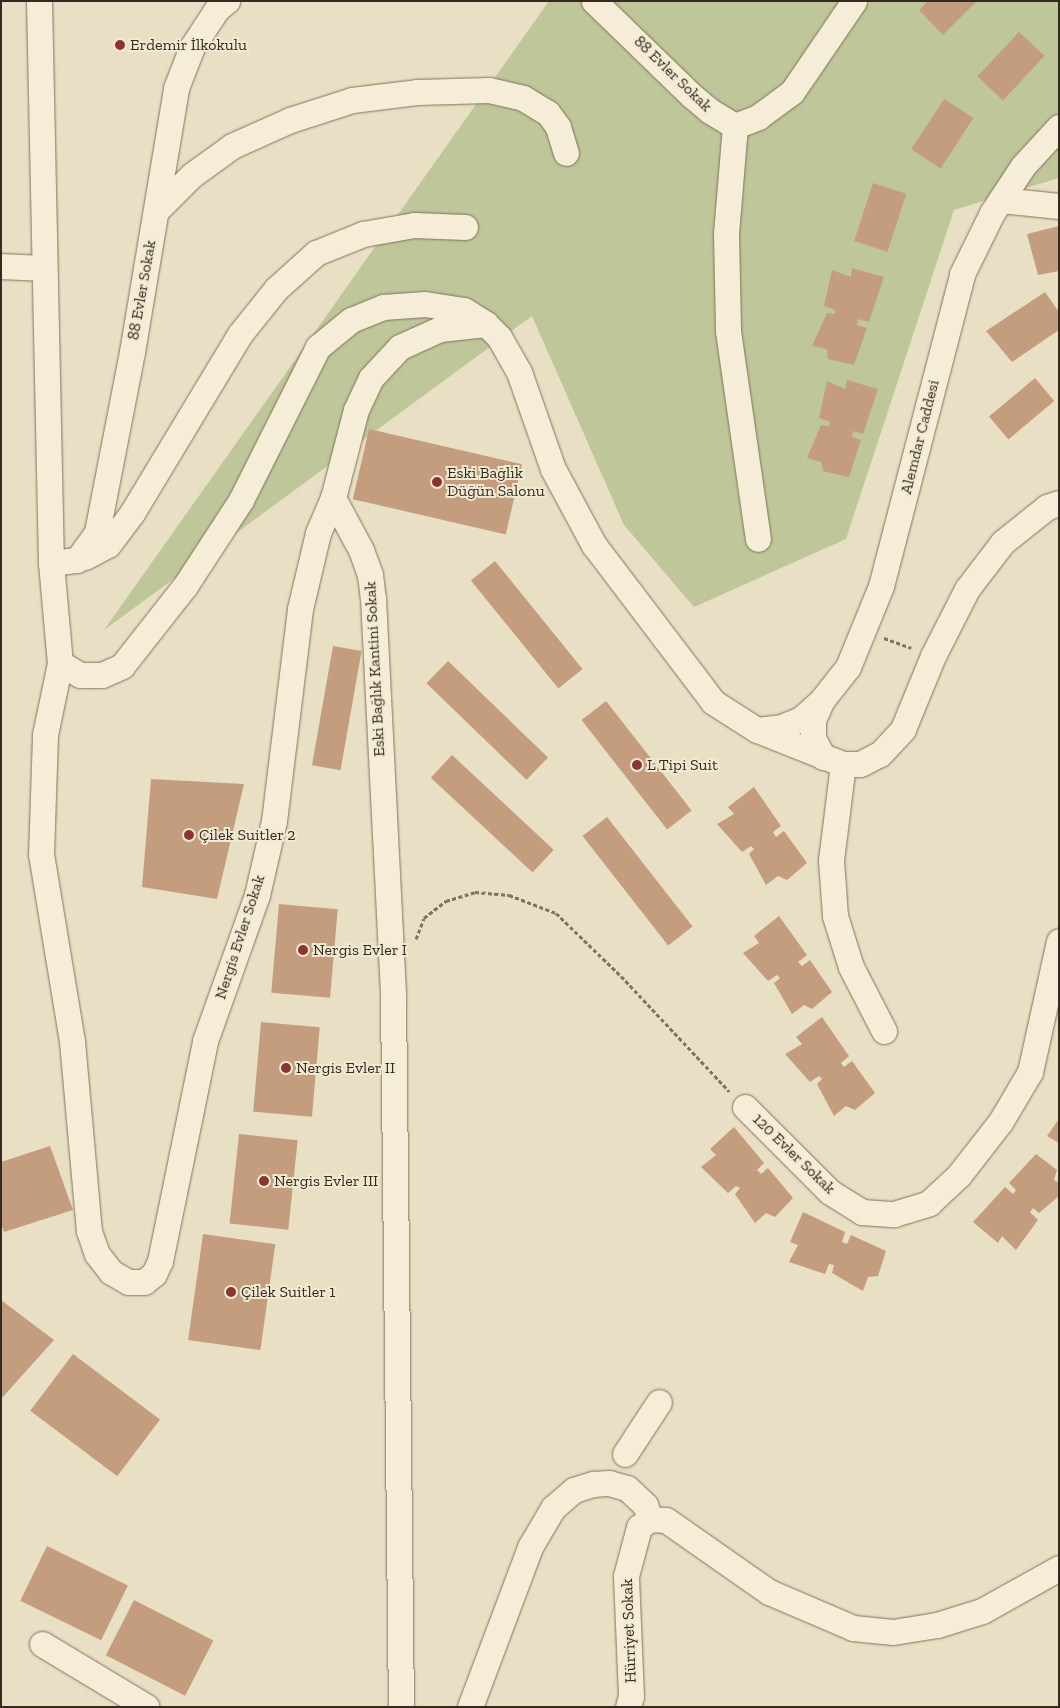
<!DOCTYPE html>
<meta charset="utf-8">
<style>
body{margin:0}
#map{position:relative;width:1060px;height:1708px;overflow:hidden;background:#e9dfc4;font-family:"Zilla Slab",serif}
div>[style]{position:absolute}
.green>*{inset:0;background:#bfc699}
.building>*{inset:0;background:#c49d7e;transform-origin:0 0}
.path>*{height:3px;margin-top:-1.5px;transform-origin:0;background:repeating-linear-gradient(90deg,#82725d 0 4px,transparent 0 6.5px)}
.roads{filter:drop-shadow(0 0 1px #82725d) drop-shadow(0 0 1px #82725d)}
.minor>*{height:25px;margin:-12.5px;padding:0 12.5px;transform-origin:12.5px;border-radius:12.5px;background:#f5edd7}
.dots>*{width:14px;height:14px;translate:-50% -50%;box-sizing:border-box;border:2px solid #f1ead3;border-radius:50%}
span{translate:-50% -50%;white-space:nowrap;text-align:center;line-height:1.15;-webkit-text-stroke:4px #f1ead3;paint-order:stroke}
.poi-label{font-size:16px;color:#342a1f}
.left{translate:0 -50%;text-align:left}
.street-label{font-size:16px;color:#342a1f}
.frame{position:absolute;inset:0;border:2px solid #342a1f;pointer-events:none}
</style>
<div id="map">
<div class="green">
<i style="clip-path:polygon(549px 1px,1059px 1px,1059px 178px,954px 210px,846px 539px,694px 607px,624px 525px,532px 316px,104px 630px)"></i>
</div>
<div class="building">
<i style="clip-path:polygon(928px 1px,977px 1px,943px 35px,919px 10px)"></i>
<i style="left:1019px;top:32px;width:35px;height:61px;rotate:43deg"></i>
<i style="left:944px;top:99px;width:35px;height:60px;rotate:33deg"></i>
<i style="left:873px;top:183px;width:35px;height:61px;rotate:18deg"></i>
<i style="clip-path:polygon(1059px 226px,1059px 271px,1038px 275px,1027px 234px)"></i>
<i style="clip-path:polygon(852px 268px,884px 277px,869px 322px,858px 319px,857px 325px,867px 328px,854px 365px,828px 359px,827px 349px,812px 346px,827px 313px,835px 314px,835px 310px,824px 306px,832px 270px,851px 277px)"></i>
<i style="clip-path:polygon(1045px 292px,1059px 312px,1059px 330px,1012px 362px,986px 331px)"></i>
<i style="left:1035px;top:378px;width:30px;height:60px;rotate:50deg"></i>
<i style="clip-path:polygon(847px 380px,878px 389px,863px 434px,853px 431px,852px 437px,861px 440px,849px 477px,823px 471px,821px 462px,807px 458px,821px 425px,829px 426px,830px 422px,819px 418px,827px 381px,845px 389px)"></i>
<i style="left:369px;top:429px;width:157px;height:72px;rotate:13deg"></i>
<i style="left:495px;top:561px;width:139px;height:31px;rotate:51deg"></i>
<i style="left:333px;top:646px;width:29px;height:121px;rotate:10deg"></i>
<i style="left:448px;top:661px;width:139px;height:31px;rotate:44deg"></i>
<i style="left:606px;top:701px;width:139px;height:31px;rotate:52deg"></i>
<i style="left:452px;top:755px;width:139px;height:31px;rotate:43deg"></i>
<i style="clip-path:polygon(151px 779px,244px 784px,217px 899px,142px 887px)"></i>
<i style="clip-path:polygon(754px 787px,781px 826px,773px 832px,776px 837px,784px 831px,807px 863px,787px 880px,778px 876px,766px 885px,749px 854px,754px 849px,751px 846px,742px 852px,717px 824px,734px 814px,728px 807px)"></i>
<i style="left:607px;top:817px;width:139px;height:31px;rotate:52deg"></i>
<i style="left:279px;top:904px;width:59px;height:89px;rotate:5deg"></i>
<i style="clip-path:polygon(779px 916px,807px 955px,798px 962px,802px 966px,810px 960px,832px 992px,812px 1009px,804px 1005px,792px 1014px,774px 983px,780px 978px,777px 975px,768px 981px,743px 953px,759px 943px,754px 936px)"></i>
<i style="clip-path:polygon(822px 1017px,849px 1056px,841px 1063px,844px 1067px,852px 1061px,875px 1093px,855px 1110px,846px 1106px,834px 1116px,817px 1084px,822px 1079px,819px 1076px,810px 1082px,785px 1054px,802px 1044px,796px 1037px)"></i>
<i style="left:261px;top:1022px;width:59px;height:90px;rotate:5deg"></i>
<i style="clip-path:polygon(1059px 1119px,1059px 1143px,1047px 1136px)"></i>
<i style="clip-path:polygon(734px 1127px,764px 1163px,757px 1170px,761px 1174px,768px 1168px,793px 1198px,775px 1217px,766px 1213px,755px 1223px,735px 1194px,740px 1188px,736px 1186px,728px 1193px,701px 1167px,716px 1155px,710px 1149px)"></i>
<i style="left:239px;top:1134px;width:59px;height:90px;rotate:6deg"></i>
<i style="clip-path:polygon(50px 1146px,73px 1210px,4px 1232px,1px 1224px,1px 1162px)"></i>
<i style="clip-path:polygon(1036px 1154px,1057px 1170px,1054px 1180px,1059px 1183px,1059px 1196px,1039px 1213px,1033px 1208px,1030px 1212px,1038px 1220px,1016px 1250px,1002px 1236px,998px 1243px,973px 1222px,1005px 1187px,1013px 1194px,1016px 1190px,1009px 1183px)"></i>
<i style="clip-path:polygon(803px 1212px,845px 1232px,842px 1242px,847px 1244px,851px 1235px,886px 1251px,878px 1276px,868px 1277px,863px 1291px,832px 1273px,834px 1265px,829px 1264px,825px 1274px,789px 1262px,798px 1245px,790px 1242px)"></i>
<i style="left:203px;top:1234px;width:73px;height:107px;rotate:8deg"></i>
<i style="clip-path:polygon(1px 1300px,54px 1340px,1px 1399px)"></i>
<i style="left:73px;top:1354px;width:109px;height:71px;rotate:37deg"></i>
<i style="left:47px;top:1546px;width:90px;height:61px;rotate:26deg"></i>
<i style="left:134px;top:1600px;width:89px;height:62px;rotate:27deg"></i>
</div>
<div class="path">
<i style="left:884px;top:638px;width:29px;rotate:20deg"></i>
<i style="left:416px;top:939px;width:22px;rotate:-69deg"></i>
<i style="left:424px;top:918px;width:28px;rotate:-38deg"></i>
<i style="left:446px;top:901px;width:30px;rotate:-17deg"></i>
<i style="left:475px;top:892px;width:34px;rotate:5deg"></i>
<i style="left:509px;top:895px;width:50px;rotate:21deg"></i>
<i style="left:556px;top:913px;width:91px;rotate:44.1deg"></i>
<i style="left:621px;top:976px;width:158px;rotate:46.8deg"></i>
</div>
<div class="roads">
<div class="minor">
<i style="left:39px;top:1px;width:562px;rotate:88.78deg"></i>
<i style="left:51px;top:563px;width:100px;rotate:84.9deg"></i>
<i style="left:60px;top:663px;width:74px;rotate:101.8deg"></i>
<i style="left:45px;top:735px;width:119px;rotate:91.9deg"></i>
<i style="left:41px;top:854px;width:190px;rotate:80.6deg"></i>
<i style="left:72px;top:1041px;width:191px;rotate:84.9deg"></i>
<i style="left:89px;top:1231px;width:24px;rotate:71deg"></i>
<i style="left:97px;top:1254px;width:23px;rotate:52deg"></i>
<i style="left:111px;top:1272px;width:20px;rotate:30deg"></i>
<i style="left:128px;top:1282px;width:16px"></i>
<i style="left:144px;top:1282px;width:13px;rotate:-39deg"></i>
<i style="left:154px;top:1274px;width:14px;rotate:-65deg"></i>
<i style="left:160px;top:1261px;width:225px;rotate:-78.4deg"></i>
<i style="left:205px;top:1041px;width:155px;rotate:-70.4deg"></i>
<i style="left:257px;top:895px;width:76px;rotate:-77.1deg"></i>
<i style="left:274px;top:821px;width:214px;rotate:-83deg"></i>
<i style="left:300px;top:609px;width:78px;rotate:-76.7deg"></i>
<i style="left:318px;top:533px;width:38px;rotate:-67deg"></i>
<i style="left:333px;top:498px;width:91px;rotate:-75.4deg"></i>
<i style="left:356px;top:410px;width:35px;rotate:-65deg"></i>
<i style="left:371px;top:378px;width:42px;rotate:-46.9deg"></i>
<i style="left:400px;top:347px;width:44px;rotate:-24.2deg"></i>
<i style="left:440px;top:329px;width:46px;rotate:-6.2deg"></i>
<i style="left:594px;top:1px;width:135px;rotate:44.1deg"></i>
<i style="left:691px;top:95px;width:25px;rotate:40deg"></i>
<i style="left:710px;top:111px;width:29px;rotate:31deg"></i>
<i style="left:735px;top:126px;width:25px;rotate:-21deg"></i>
<i style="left:758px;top:117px;width:42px;rotate:-36.3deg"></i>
<i style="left:792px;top:92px;width:110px;rotate:-55.7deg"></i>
<i style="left:735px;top:126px;width:108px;rotate:94.8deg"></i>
<i style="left:726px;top:234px;width:97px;rotate:88.8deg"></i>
<i style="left:728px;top:331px;width:210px;rotate:81.8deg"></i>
<i style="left:1001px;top:200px;width:58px;rotate:5.9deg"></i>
<i style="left:156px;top:211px;width:51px;rotate:-45deg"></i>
<i style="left:192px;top:175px;width:49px;rotate:-35.9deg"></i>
<i style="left:232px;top:146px;width:64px;rotate:-24.1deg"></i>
<i style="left:290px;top:120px;width:65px;rotate:-17.9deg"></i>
<i style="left:352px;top:100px;width:65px;rotate:-7deg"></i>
<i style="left:417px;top:92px;width:72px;rotate:-1.6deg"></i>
<i style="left:489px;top:90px;width:35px;rotate:13deg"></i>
<i style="left:523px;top:98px;width:29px;rotate:31deg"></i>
<i style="left:548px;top:113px;width:17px;rotate:54deg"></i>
<i style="left:558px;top:127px;width:27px;rotate:73deg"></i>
<i style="left:1px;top:266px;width:42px;rotate:2.7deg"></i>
<i style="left:333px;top:498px;width:59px;rotate:61.7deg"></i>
<i style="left:361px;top:550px;width:27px;rotate:70deg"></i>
<i style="left:370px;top:575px;width:23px;rotate:83deg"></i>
<i style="left:373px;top:598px;width:399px;rotate:87.1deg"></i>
<i style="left:393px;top:996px;width:711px;rotate:89.36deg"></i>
<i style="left:85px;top:557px;width:26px;rotate:-28deg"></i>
<i style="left:108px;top:545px;width:40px;rotate:-53deg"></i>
<i style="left:132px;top:513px;width:209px;rotate:-58.9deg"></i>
<i style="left:240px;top:334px;width:58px;rotate:-51.3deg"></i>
<i style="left:276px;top:289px;width:54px;rotate:-42deg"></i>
<i style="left:316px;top:253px;width:51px;rotate:-22deg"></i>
<i style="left:363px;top:234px;width:52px;rotate:-10deg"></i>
<i style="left:414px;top:225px;width:51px;rotate:2.2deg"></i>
<i style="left:51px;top:563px;width:26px;rotate:-7deg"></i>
<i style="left:77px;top:560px;width:34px;rotate:-54deg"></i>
<i style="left:97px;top:532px;width:183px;rotate:-79deg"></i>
<i style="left:132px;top:352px;width:268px;rotate:-80.5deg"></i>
<i style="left:176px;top:88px;width:44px;rotate:-68.7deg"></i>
<i style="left:192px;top:47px;width:45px;rotate:-56.7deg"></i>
<i style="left:217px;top:9px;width:13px;rotate:-39deg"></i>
<i style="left:60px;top:663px;width:23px;rotate:31deg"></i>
<i style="left:80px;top:675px;width:22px"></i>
<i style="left:102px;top:675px;width:22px;rotate:-24deg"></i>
<i style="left:122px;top:666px;width:102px;rotate:-51.8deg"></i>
<i style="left:185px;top:586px;width:103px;rotate:-56.9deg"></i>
<i style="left:241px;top:500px;width:171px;rotate:-63.3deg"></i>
<i style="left:318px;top:347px;width:43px;rotate:-39.3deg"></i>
<i style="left:351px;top:320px;width:35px;rotate:-22deg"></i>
<i style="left:383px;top:307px;width:42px;rotate:-4.1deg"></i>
<i style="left:425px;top:304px;width:39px;rotate:9deg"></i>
<i style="left:464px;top:310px;width:26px;rotate:32deg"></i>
<i style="left:486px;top:324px;width:18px;rotate:45deg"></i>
<i style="left:499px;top:337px;width:40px;rotate:60.3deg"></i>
<i style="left:519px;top:372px;width:103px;rotate:70.7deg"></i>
<i style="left:553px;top:469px;width:86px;rotate:61.7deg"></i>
<i style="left:594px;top:545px;width:197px;rotate:52.8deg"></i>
<i style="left:713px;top:702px;width:52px;rotate:32.5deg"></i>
<i style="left:757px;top:730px;width:24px;rotate:-7deg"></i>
<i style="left:781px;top:727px;width:22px;rotate:-22deg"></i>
<i style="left:801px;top:719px;width:28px;rotate:-42deg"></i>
<i style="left:757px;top:730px;width:92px;rotate:21.6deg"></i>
<i style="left:843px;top:764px;width:17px"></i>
<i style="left:860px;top:764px;width:22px;rotate:-27deg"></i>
<i style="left:880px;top:754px;width:34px;rotate:-47deg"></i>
<i style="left:903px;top:729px;width:79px;rotate:-67.7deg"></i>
<i style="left:933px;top:656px;width:75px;rotate:-63.1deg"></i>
<i style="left:967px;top:589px;width:59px;rotate:-52.5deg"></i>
<i style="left:1003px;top:542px;width:56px;rotate:-38.5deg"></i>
<i style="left:1047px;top:507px;width:13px;rotate:-18deg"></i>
<i style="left:823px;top:757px;width:21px;rotate:-118deg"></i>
<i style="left:813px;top:738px;width:18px;rotate:-90deg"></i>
<i style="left:813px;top:720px;width:22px;rotate:-66deg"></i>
<i style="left:822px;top:700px;width:42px;rotate:-51.8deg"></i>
<i style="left:848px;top:667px;width:87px;rotate:-67.8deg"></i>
<i style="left:881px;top:586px;width:322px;rotate:-75.4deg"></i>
<i style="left:962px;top:274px;width:68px;rotate:-63.8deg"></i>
<i style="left:992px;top:213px;width:56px;rotate:-56.6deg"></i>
<i style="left:1023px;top:166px;width:53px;rotate:-47.3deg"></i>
<i style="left:843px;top:764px;width:97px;rotate:97.1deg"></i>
<i style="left:831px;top:860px;width:56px;rotate:85.9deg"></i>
<i style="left:835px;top:916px;width:53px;rotate:72.6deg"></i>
<i style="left:851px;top:967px;width:72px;rotate:62.7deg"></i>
<i style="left:745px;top:1107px;width:120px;rotate:45deg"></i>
<i style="left:830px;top:1192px;width:38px;rotate:32deg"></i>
<i style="left:862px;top:1212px;width:32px;rotate:4deg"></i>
<i style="left:894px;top:1214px;width:37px;rotate:-17deg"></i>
<i style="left:929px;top:1203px;width:41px;rotate:-43deg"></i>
<i style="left:959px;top:1175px;width:68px;rotate:-52.1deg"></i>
<i style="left:1001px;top:1121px;width:57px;rotate:-59.4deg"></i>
<i style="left:1030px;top:1072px;width:134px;rotate:-77.5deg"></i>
<i style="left:625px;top:1454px;width:62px;rotate:-56.8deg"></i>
<i style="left:42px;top:1644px;width:122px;rotate:31deg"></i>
<i style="left:470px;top:1707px;width:171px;rotate:-69.4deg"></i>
<i style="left:530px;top:1547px;width:45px;rotate:-59.5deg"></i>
<i style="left:553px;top:1508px;width:28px;rotate:-41deg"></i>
<i style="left:574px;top:1490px;width:20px;rotate:-18deg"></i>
<i style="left:593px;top:1484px;width:16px;rotate:-4deg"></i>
<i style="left:609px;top:1483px;width:19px;rotate:16deg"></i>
<i style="left:627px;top:1488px;width:25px;rotate:43deg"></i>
<i style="left:645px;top:1505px;width:15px;rotate:70deg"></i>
<i style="left:628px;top:1707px;width:11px;rotate:-75deg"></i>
<i style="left:631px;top:1696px;width:120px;rotate:-92.4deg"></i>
<i style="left:626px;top:1576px;width:51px;rotate:-75.1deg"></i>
<i style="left:639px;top:1527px;width:14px;rotate:-36deg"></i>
<i style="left:650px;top:1519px;width:16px;rotate:4deg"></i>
<i style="left:666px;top:1520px;width:126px;rotate:35deg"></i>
<i style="left:769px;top:1592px;width:91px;rotate:23.2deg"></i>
<i style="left:853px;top:1628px;width:40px;rotate:5.7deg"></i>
<i style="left:893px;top:1632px;width:45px;rotate:-9deg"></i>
<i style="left:937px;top:1625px;width:47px;rotate:-17.3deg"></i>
<i style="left:982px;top:1611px;width:88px;rotate:-29.2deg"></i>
</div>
</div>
<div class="dots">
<i style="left:120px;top:45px;background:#8b3533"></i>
<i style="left:437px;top:482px;background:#8b3533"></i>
<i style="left:637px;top:765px;background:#8b3533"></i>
<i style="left:189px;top:835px;background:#8b3533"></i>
<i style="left:303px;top:950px;background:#8b3533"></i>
<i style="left:286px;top:1068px;background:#8b3533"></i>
<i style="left:264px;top:1181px;background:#8b3533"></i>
<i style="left:231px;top:1292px;background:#8b3533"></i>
</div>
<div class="poi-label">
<span class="left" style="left:130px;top:45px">Erdemir İlkokulu</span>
<span class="left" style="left:447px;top:482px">Eski Bağlık<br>Düğün Salonu</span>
<span class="left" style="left:647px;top:765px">L Tipi Suit</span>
<span class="left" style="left:199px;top:835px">Çilek Suitler 2</span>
<span class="left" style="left:313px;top:950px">Nergis Evler I</span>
<span class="left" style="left:296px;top:1068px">Nergis Evler II</span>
<span class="left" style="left:274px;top:1181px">Nergis Evler III</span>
<span class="left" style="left:241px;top:1292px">Çilek Suitler 1</span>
</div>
<div class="street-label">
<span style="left:673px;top:74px;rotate:44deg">88 Evler Sokak</span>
<span style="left:142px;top:290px;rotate:-80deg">88 Evler Sokak</span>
<span style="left:920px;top:437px;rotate:-76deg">Alemdar Caddesi</span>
<span style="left:375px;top:669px;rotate:-93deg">Eski Bağlık Kantini Sokak</span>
<span style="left:240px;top:937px;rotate:-72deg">Nergis Evler Sokak</span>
<span style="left:794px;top:1154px;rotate:44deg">120 Evler Sokak</span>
<span style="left:629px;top:1631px;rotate:-92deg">Hürriyet Sokak</span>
</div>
<div class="frame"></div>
</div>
